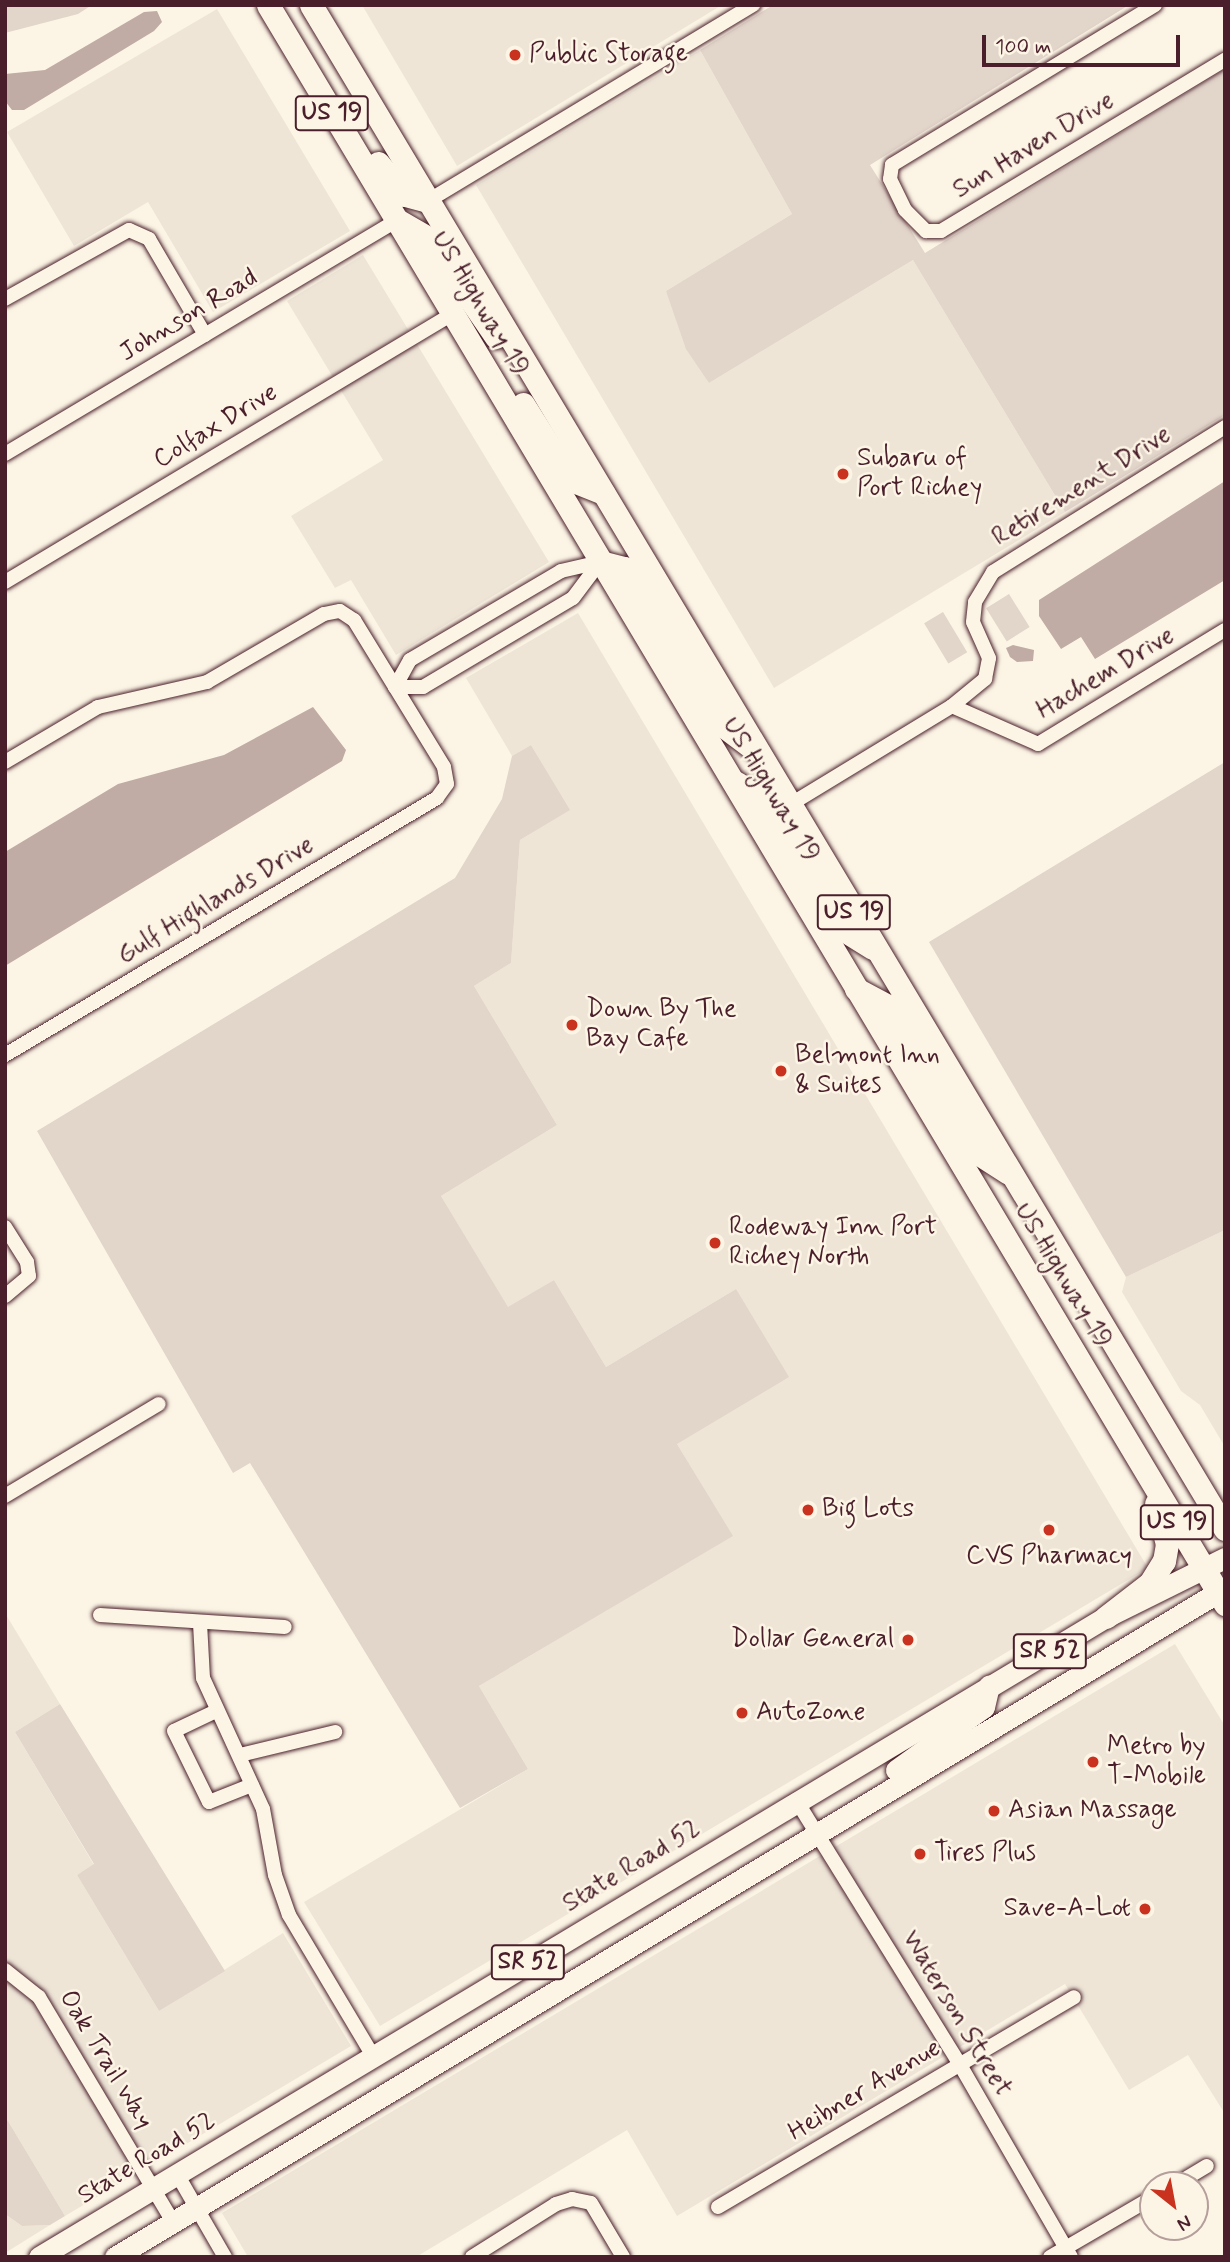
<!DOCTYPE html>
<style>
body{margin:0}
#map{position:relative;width:1230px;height:2262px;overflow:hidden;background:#fcf5e5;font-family:Mynerve,sans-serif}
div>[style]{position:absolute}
.built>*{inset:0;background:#eee5d7}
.green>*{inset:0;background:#e2d5ca;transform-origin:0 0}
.water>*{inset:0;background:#c0aca5}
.roads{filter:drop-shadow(0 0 2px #4a1f2b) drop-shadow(0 0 2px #4a1f2b)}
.minor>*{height:14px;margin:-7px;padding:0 7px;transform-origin:7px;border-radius:7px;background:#fcf5e5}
.primary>*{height:21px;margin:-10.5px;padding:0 10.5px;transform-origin:10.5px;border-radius:10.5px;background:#fcf5e5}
.trunk>*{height:23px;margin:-11.5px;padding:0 11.5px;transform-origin:11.5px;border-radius:11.5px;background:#fcf5e5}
.dots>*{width:19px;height:19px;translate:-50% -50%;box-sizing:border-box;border:4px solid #fcf5e5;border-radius:50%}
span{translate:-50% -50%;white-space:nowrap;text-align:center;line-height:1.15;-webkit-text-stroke:5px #fcf5e5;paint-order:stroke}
.shield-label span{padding:2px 5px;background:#fcf5e5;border:2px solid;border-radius:5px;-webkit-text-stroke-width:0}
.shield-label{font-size:24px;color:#4a1f2b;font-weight:700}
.poi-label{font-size:26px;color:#4a1f2b}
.left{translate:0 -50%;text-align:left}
.right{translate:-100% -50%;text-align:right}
.street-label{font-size:26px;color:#4a1f2b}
.frame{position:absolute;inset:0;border:7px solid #4a1f2b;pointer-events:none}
.north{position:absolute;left:1139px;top:2171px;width:70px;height:70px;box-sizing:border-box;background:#fcf5e5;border:2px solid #b59f9b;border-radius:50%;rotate:149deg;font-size:19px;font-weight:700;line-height:28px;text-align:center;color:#4a1f2b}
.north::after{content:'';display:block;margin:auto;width:24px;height:32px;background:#c8321e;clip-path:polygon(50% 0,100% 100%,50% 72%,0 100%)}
.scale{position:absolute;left:982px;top:35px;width:198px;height:32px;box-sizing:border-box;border:4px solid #4a1f2b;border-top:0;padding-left:9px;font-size:21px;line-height:24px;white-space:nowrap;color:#4a1f2b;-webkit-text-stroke:5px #fcf5e5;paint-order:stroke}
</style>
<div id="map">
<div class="built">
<i style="clip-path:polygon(362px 5px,722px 5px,457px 166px)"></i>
<i style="clip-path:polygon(217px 9px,350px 231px,213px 312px,148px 202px,74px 246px,7px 132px)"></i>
<i style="clip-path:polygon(700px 50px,792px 214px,666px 291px,709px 383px,913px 260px,1065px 512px,774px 688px,476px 185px)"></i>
<i style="clip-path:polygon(363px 255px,549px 562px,396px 655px,351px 580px,335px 588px,291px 516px,383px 460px,287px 301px)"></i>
<i style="clip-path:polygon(578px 613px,1148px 1568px,380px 2026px,304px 1902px,528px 1769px,479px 1686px,732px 1536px,677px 1444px,736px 1289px,606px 1367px,554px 1280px,508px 1308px,441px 1196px,557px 1125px,474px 986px,511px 963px,520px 840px,569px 810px,531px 745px,512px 756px,466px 678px)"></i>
<i style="clip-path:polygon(1225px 1230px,1225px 1447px,1200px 1405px,1181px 1391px,1122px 1292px,1126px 1277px)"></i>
<i style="clip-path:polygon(5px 1613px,60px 1704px,15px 1732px,94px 1865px,77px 1875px,159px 2011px,283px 1933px,351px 2046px,65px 2216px,5px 2116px)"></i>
<i style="clip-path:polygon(1175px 1644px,1225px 1726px,1225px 2114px,1188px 2055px,1129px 2090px,1065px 1984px,677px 2216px,627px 2130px,416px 2257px,248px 2257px,222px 2213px)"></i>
<i style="clip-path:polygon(5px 2214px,22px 2226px,50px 2225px,5px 2253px)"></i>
</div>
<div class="green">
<i style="clip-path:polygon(5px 5px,92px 5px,78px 14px,5px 33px)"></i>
<i style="clip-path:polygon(773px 5px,1129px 5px,870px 165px,925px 253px,1225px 69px,1225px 415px,1065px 512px,913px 260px,709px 383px,686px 349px,666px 291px,792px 214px,700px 50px)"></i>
<i style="left:1009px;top:594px;width:39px;height:27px;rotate:58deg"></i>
<i style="left:943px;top:612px;width:47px;height:22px;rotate:59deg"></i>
<i style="clip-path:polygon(531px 745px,570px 810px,520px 840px,511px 963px,474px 986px,557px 1125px,441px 1196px,508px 1307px,554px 1280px,606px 1367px,736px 1289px,789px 1377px,677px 1444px,733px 1536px,479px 1686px,528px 1769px,460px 1808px,250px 1463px,233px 1473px,37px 1131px,455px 878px,502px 799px,512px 756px)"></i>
<i style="clip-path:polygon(1225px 762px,1225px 1230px,1126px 1277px,929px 942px)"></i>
<i style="clip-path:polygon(60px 1704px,225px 1971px,159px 2011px,77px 1875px,94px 1864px,15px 1732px)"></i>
<i style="clip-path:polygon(5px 2116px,65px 2216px,50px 2225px,22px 2226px,5px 2214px)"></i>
</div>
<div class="water">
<i style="clip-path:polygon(157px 11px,162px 22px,154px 31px,24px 110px,12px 110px,5px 101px,5px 74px,45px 70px,144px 12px)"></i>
<i style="clip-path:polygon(1225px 481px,1225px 580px,1095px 659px,1081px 637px,1061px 649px,1039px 616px,1039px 600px)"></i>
<i style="clip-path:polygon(1013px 645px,1034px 650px,1033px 661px,1017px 662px,1010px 657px,1006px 648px)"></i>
<i style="clip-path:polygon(313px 707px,346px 750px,342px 761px,5px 966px,5px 852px,118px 784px,224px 755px)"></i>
</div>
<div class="roads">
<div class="minor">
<i style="left:1155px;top:5px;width:308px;rotate:148.7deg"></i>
<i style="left:892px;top:165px;width:14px;rotate:98deg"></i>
<i style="left:890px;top:179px;width:34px;rotate:64deg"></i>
<i style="left:905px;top:210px;width:30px;rotate:45deg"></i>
<i style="left:926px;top:231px;width:15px"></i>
<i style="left:941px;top:231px;width:332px;rotate:-31.1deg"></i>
<i style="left:428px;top:201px;width:380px;rotate:-31.1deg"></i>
<i style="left:5px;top:299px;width:142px;rotate:-29.1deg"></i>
<i style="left:129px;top:230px;width:22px;rotate:24deg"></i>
<i style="left:149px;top:239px;width:111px;rotate:59.7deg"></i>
<i style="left:5px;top:454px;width:457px;rotate:-30.8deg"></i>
<i style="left:5px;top:582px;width:521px;rotate:-30.94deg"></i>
<i style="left:395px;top:687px;width:28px"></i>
<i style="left:423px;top:687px;width:174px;rotate:-30.7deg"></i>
<i style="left:573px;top:598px;width:45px;rotate:-53.1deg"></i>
<i style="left:395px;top:687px;width:31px;rotate:-61deg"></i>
<i style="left:410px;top:660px;width:175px;rotate:-30.5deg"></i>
<i style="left:561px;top:571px;width:40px;rotate:-13deg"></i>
<i style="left:952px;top:706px;width:94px;rotate:23.8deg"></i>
<i style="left:1038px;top:744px;width:219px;rotate:-31.4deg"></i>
<i style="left:5px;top:762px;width:108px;rotate:-30.6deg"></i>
<i style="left:98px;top:707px;width:112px;rotate:-12.9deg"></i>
<i style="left:207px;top:682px;width:135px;rotate:-30.2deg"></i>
<i style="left:324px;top:614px;width:16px;rotate:-11deg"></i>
<i style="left:340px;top:611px;width:17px;rotate:33deg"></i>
<i style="left:354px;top:620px;width:172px;rotate:58.5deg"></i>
<i style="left:444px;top:767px;width:17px;rotate:80deg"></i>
<i style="left:447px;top:784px;width:17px;rotate:126deg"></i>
<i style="left:437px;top:798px;width:503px;rotate:149.25deg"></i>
<i style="left:791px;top:804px;width:188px;rotate:-31.3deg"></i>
<i style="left:952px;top:706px;width:43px;rotate:-39.3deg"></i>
<i style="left:985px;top:679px;width:21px;rotate:-79deg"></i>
<i style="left:989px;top:658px;width:39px;rotate:-114deg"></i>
<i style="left:973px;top:622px;width:20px;rotate:-84deg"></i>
<i style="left:975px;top:602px;width:35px;rotate:-59deg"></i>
<i style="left:993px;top:572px;width:274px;rotate:-32deg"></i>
<i style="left:5px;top:1227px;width:41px;rotate:57.8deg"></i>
<i style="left:27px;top:1262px;width:14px;rotate:82deg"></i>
<i style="left:29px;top:1276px;width:31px;rotate:140deg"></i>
<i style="left:5px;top:1496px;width:179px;rotate:-30.9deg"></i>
<i style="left:100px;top:1615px;width:185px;rotate:3.7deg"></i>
<i style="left:200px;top:1623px;width:55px;rotate:86.9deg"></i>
<i style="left:203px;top:1678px;width:144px;rotate:65.4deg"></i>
<i style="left:263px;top:1809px;width:67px;rotate:79.7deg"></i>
<i style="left:275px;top:1875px;width:42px;rotate:70.7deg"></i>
<i style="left:289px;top:1915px;width:164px;rotate:59.2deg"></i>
<i style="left:214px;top:1712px;width:44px;rotate:154.6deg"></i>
<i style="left:174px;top:1731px;width:79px;rotate:63.8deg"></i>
<i style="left:209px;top:1802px;width:46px;rotate:-21.6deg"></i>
<i style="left:240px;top:1755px;width:98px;rotate:-13.6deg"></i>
<i style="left:796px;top:1800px;width:309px;rotate:58.2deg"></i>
<i style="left:959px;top:2063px;width:224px;rotate:60deg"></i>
<i style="left:5px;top:1970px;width:43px;rotate:38.5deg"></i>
<i style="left:39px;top:1997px;width:262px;rotate:59.2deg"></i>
<i style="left:177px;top:2174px;width:96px;rotate:60deg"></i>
<i style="left:1175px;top:2185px;width:37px;rotate:-31deg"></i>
<i style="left:718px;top:2207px;width:413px;rotate:-30.5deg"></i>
<i style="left:472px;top:2257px;width:99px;rotate:-32.2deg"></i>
<i style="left:556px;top:2204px;width:17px;rotate:-17deg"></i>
<i style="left:572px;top:2199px;width:19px;rotate:12deg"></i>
<i style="left:591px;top:2203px;width:63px;rotate:59.3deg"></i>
<i style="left:1050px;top:2257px;width:119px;rotate:-30.2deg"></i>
</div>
<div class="primary">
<i style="left:896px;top:1770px;width:108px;rotate:-35.6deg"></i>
<i style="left:984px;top:1707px;width:22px;rotate:-77deg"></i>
<i style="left:39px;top:2257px;width:1244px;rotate:-30.96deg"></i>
<i style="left:1106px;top:1617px;width:133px;rotate:-26.4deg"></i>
<i style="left:115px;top:2257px;width:1296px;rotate:-31.08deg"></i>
</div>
<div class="trunk">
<i style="left:268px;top:5px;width:1864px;rotate:59.1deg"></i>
<i style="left:311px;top:5px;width:1777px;rotate:59.05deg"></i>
<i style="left:378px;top:163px;width:42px;rotate:49.8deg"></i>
<i style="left:405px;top:195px;width:24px;rotate:15deg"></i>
<i style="left:397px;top:220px;width:36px;rotate:30deg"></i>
<i style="left:428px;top:238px;width:120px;rotate:55.5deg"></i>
<i style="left:523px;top:404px;width:90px;rotate:57.7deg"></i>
<i style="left:571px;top:480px;width:35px;rotate:22deg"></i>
<i style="left:600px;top:562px;width:25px;rotate:14deg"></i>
<i style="left:624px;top:568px;width:13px;rotate:48deg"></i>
<i style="left:633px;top:578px;width:172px;rotate:58.8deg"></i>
<i style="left:722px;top:725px;width:35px;rotate:37deg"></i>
<i style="left:737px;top:783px;width:37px;rotate:36deg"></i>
<i style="left:767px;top:805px;width:145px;rotate:58.8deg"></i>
<i style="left:842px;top:929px;width:36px;rotate:32deg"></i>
<i style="left:856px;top:989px;width:36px;rotate:28deg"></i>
<i style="left:888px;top:1006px;width:170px;rotate:58.9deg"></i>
<i style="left:976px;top:1152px;width:38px;rotate:33deg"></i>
<i style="left:1106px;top:1617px;width:56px;rotate:-37.7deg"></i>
<i style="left:1150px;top:1583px;width:26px;rotate:-58deg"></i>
<i style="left:1164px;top:1561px;width:17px;rotate:-80deg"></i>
<i style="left:1167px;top:1544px;width:42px;rotate:-105deg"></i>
</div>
</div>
<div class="dots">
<i style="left:515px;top:55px;background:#c8321e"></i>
<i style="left:843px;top:474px;background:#c8321e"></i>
<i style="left:572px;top:1025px;background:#c8321e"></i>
<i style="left:781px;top:1071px;background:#c8321e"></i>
<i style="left:715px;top:1243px;background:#c8321e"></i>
<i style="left:808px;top:1510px;background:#c8321e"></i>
<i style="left:1049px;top:1530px;background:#c8321e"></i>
<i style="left:908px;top:1640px;background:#c8321e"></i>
<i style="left:742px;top:1713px;background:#c8321e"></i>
<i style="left:1093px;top:1762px;background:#c8321e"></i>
<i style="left:994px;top:1811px;background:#c8321e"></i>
<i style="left:920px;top:1854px;background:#c8321e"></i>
<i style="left:1145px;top:1909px;background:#c8321e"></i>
</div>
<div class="shield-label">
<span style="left:332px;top:113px">US 19</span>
<span style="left:854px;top:912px">US 19</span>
<span style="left:1177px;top:1522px">US 19</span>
<span style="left:1050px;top:1651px">SR 52</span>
<span style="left:528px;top:1962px">SR 52</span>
</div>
<div class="poi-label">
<span class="left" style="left:529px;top:55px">Public Storage</span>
<span class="left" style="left:857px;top:474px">Subaru of<br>Port Richey</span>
<span class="left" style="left:586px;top:1025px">Down By The<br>Bay Cafe</span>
<span class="left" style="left:795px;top:1071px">Belmont Inn<br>&amp; Suites</span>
<span class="left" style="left:729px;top:1243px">Rodeway Inn Port<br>Richey North</span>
<span class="left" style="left:822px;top:1510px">Big Lots</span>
<span style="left:1049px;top:1557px">CVS Pharmacy</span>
<span class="right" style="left:894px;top:1640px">Dollar General</span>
<span class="left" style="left:756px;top:1713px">AutoZone</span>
<span class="left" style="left:1107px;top:1762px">Metro by<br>T-Mobile</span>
<span class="left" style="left:1008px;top:1811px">Asian Massage</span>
<span class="left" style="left:934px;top:1854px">Tires Plus</span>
<span class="right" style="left:1131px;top:1909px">Save-A-Lot</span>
</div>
<div class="street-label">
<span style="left:1034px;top:146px;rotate:-31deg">Sun Haven Drive</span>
<span style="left:479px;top:304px;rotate:59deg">US Highway 19</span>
<span style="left:189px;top:316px;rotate:-31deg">Johnson Road</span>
<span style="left:216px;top:427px;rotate:-31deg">Colfax Drive</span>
<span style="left:1082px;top:487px;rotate:-32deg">Retirement Drive</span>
<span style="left:1106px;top:674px;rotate:-31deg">Hachem Drive</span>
<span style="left:770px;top:790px;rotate:59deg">US Highway 19</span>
<span style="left:216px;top:901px;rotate:-31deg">Gulf Highlands Drive</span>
<span style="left:1062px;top:1276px;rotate:59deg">US Highway 19</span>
<span style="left:632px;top:1867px;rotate:-31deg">State Road 52</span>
<span style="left:956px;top:2014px;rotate:59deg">Waterson Street</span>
<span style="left:105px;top:2060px;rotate:59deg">Oak Trail Way</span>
<span style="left:865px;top:2091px;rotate:-31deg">Heibner Avenue</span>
<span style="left:147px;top:2159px;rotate:-31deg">State Road 52</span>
</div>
<div class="frame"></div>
<div class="north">N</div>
<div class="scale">100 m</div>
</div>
